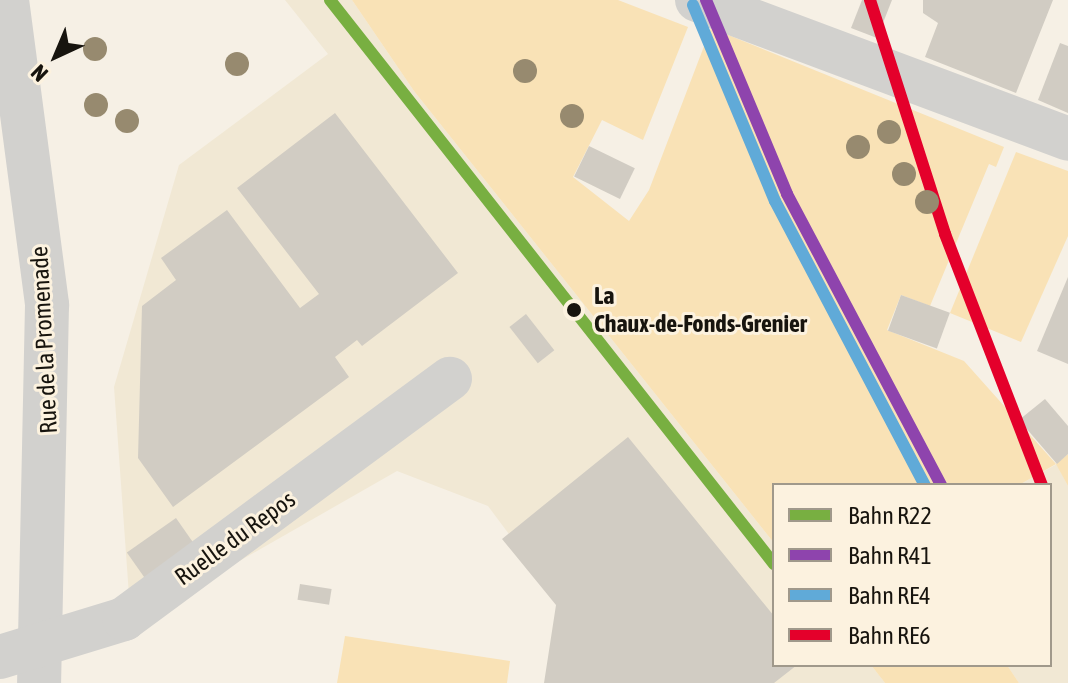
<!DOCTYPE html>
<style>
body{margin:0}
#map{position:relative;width:1068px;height:683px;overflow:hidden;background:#f6f0e5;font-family:"Asap Condensed",sans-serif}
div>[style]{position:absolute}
.built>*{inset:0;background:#f1e8d4}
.green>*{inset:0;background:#f9e2b6}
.building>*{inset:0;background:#d1ccc3;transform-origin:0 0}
.street>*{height:44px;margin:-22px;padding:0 22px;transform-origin:22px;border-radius:22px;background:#d2d1ce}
.rail-1>*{height:12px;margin:-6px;padding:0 6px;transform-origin:6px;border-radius:6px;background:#78af41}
.rail-2>*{height:12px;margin:-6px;padding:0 6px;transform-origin:6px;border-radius:6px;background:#8e44ad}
.rail-3>*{height:12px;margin:-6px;padding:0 6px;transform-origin:6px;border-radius:6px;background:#60aad8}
.rail-4>*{height:12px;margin:-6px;padding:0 6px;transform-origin:6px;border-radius:6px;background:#e4002b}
.trees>*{width:24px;height:24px;margin:-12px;border-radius:50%;background:#978a6f}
.dots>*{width:22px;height:22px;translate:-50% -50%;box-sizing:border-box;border:4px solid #fcf2df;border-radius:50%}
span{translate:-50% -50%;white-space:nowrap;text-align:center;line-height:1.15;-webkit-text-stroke:6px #fcf2df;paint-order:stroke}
.stop-label{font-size:24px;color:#17140e;font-weight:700}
.left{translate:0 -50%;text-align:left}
.street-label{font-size:24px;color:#17140e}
.legend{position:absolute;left:772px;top:483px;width:280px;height:184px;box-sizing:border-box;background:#fcf2df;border:2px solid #a0998b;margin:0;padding:10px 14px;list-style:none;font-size:24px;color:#17140e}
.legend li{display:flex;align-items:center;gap:16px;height:40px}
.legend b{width:40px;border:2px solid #a0998b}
.north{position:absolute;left:16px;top:16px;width:80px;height:80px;-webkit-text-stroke:6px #fcf2df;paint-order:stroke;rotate:224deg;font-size:22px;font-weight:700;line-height:32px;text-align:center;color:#17140e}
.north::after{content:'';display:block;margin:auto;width:28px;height:36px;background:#17140e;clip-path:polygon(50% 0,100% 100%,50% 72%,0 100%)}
</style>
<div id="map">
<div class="built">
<i style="clip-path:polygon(285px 0,352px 0,414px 91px,774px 543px,774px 665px,871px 665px,885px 683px,620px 683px,488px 506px,397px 471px,131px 623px,114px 387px,179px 165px,328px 54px)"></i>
<i style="clip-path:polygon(1057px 464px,1068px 486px,1068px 683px,1019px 683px,1007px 665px,1050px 665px,1050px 485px,1019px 485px)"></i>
</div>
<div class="green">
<i style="clip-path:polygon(352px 0,618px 0,688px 27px,643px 140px,602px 120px,573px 177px,629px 221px,649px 190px,711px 28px,1004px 147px,996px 167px,989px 164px,930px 306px,901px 295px,887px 330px,964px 361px,1056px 464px,1068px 454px,1068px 486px,1056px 464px,1019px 485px,774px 485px,774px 543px,414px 91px)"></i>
<i style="clip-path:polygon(1016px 152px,1068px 171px,1068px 236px,1021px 342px,950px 313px)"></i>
<i style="clip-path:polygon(345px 636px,510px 661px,507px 683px,337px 683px)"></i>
<i style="clip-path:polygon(871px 665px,1007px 665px,1019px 683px,885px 683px)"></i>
</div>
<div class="building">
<i style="clip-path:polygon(862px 0,892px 0,877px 38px,851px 28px)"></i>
<i style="clip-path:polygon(923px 0,1053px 0,1016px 93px,925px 57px,938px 23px,923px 13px)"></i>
<i style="clip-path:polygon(1060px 43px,1068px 46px,1068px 113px,1038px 100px)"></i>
<i style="clip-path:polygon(335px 113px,458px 273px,362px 346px,357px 340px,335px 357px,349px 377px,173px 507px,138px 458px,142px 306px,176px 280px,161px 258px,227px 210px,300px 308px,319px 294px,237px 188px)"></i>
<i style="left:589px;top:146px;width:51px;height:34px;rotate:26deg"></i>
<i style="clip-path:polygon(1068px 277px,1068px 364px,1037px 351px)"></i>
<i style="left:901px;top:295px;width:52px;height:38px;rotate:20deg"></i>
<i style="left:526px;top:314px;width:46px;height:21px;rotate:52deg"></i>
<i style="clip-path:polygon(1045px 399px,1068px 426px,1068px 454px,1057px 464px,1019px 420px)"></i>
<i style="clip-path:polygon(628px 437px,774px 616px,774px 665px,797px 665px,774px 683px,544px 683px,556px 605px,502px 539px)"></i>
<i style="left:176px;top:518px;width:35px;height:60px;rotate:55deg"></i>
<i style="left:300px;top:584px;width:32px;height:16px;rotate:9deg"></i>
</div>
<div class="street">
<i style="left:7px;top:0;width:308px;rotate:82.5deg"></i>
<i style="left:47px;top:305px;width:378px;rotate:91.2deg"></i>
<i style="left:697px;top:0;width:396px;rotate:20.5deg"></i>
<i style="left:0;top:657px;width:130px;rotate:-17deg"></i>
<i style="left:124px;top:619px;width:405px;rotate:-36.4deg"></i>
</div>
<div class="rail-1">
<i style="left:330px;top:0;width:718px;rotate:51.79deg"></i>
</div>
<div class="rail-2">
<i style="left:706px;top:0;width:210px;rotate:67.3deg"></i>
<i style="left:787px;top:194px;width:329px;rotate:62.1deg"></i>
</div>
<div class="rail-3">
<i style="left:693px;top:5px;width:212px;rotate:67.3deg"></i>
<i style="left:775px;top:201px;width:321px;rotate:62.2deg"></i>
</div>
<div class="rail-4">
<i style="left:870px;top:0;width:246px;rotate:72.2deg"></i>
<i style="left:945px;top:234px;width:269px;rotate:68.9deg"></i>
</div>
<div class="trees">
<i style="left:95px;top:49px"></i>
<i style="left:237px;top:64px"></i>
<i style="left:525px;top:71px"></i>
<i style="left:96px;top:105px"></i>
<i style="left:572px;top:116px"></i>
<i style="left:127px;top:121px"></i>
<i style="left:889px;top:132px"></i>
<i style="left:858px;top:147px"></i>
<i style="left:904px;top:174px"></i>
<i style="left:927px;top:202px"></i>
</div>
<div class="dots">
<i style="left:574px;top:310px;background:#17140e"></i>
</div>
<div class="stop-label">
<span class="left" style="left:594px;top:310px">La<br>Chaux-de-Fonds-Grenier</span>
</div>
<div class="street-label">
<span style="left:44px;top:340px;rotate:-93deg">Rue de la Promenade</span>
<span style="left:235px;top:538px;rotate:-36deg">Ruelle du Repos</span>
</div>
<ul class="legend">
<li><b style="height:10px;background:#78af41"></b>Bahn R22</li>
<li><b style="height:10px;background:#8e44ad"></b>Bahn R41</li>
<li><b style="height:10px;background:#60aad8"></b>Bahn RE4</li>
<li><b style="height:10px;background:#e4002b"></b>Bahn RE6</li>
</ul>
<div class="north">N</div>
</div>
